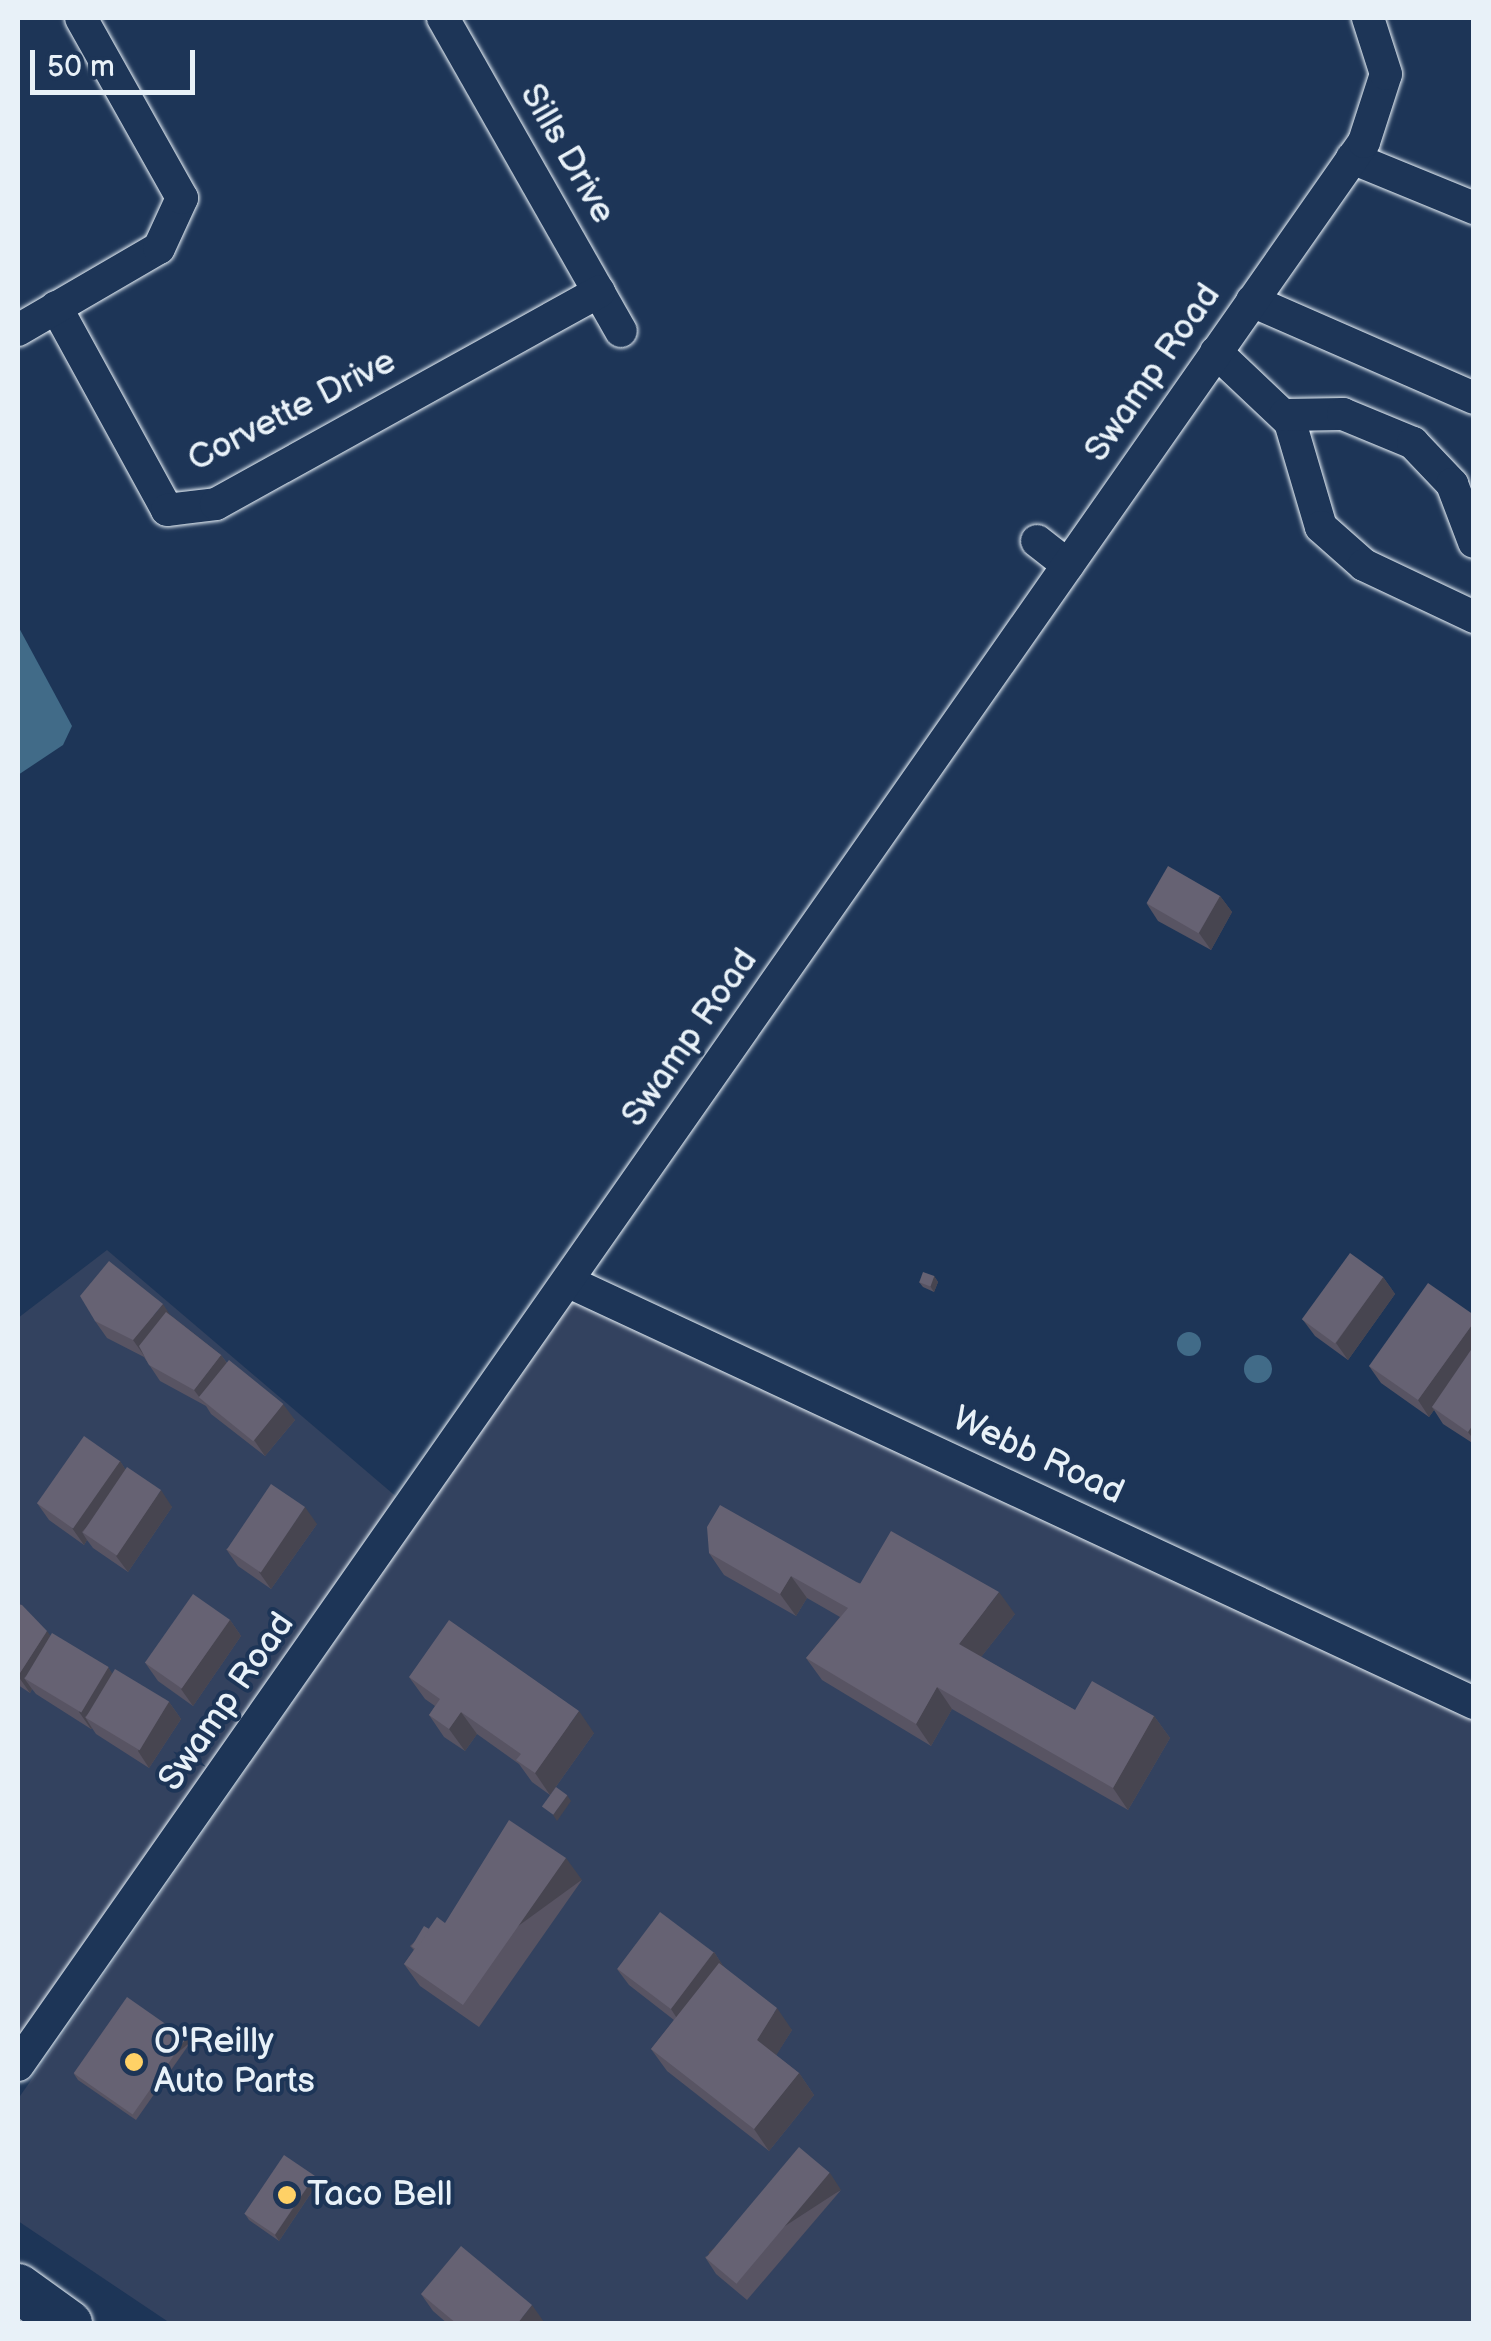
<!DOCTYPE html>
<style>
body{margin:0}
#map{position:relative;width:1491px;height:2341px;overflow:hidden;background:#1d3557;font-family:"Balsamiq Sans",sans-serif}
div>[style]{position:absolute}
.built>*{inset:0;background:#33425f}
.water>*{inset:0;background:#416b88}
.round{border-radius:50%}
.roads{filter:drop-shadow(0 0 2px #e8f1f8) drop-shadow(0 0 2px #e8f1f8)}
.minor>*{height:32px;margin:-16px;padding:0 16px;transform-origin:16px;border-radius:16px;background:#1d3557}
.highway>*{height:48px;margin:-24px;padding:0 24px;transform-origin:24px;border-radius:24px;background:#1d3557}
.wall>*{inset:0;background:#585463}
.shaded-wall>*{inset:0;background:#474550;transform-origin:0 0}
.building>*{inset:0;background:#666273;transform-origin:0 0}
.dots>*{width:28px;height:28px;translate:-50% -50%;box-sizing:border-box;border:5px solid #1d3557;border-radius:50%}
span{translate:-50% -50%;white-space:nowrap;text-align:center;line-height:1.15;-webkit-text-stroke:8px #1d3557;paint-order:stroke}
.street-label{font-size:35px;color:#e8f1f8}
.poi-label{font-size:35px;color:#e8f1f8}
.left{translate:0 -50%;text-align:left}
.frame{position:absolute;inset:0;border:20px solid #e8f1f8;pointer-events:none}
.scale{position:absolute;left:30px;top:50px;width:165px;height:45px;box-sizing:border-box;border:5px solid #e8f1f8;border-top:0;padding-left:12px;font-size:30px;line-height:35px;white-space:nowrap;color:#e8f1f8;-webkit-text-stroke:8px #1d3557;paint-order:stroke}
</style>
<div id="map">
<div class="built">
<i style="clip-path:polygon(107px 1250px,406px 1505px,18px 2042px,18px 1318px)"></i>
<i style="clip-path:polygon(573px 1297px,1473px 1716px,1473px 2323px,170px 2323px,18px 2221px,18px 2099px)"></i>
</div>
<div class="water">
<i style="clip-path:polygon(18px 626px,72px 726px,63px 745px,18px 775px)"></i>
<i class="round" style="left:1177px;top:1332px;width:24px;height:24px"></i>
<i class="round" style="left:1244px;top:1355px;width:28px;height:28px"></i>
</div>
<div class="roads">
<div class="minor">
<i style="left:443px;top:18px;width:360px;rotate:60.4deg"></i>
<i style="left:1352px;top:158px;width:132px;rotate:22.3deg"></i>
<i style="left:1252px;top:301px;width:242px;rotate:23.6deg"></i>
<i style="left:56px;top:307px;width:231px;rotate:61.3deg"></i>
<i style="left:167px;top:510px;width:49px;rotate:-7deg"></i>
<i style="left:216px;top:504px;width:438px;rotate:-29deg"></i>
<i style="left:18px;top:330px;width:163px;rotate:-30.2deg"></i>
<i style="left:159px;top:248px;width:55px;rotate:-65.3deg"></i>
<i style="left:182px;top:198px;width:206px;rotate:-119.3deg"></i>
<i style="left:1216px;top:352px;width:102px;rotate:43.4deg"></i>
<i style="left:1290px;top:422px;width:109px;rotate:73.6deg"></i>
<i style="left:1321px;top:527px;width:57px;rotate:41.5deg"></i>
<i style="left:1364px;top:565px;width:122px;rotate:25.3deg"></i>
<i style="left:1285px;top:415px;width:58px;rotate:-1deg"></i>
<i style="left:1343px;top:414px;width:76px;rotate:22.5deg"></i>
<i style="left:1413px;top:443px;width:57px;rotate:46.4deg"></i>
<i style="left:1452px;top:484px;width:62px;rotate:69.2deg"></i>
<i style="left:1037px;top:541px;width:39px;rotate:38deg"></i>
<i style="left:569px;top:1282px;width:998px;rotate:24.95deg"></i>
<i style="left:18px;top:2065px;width:2347px;rotate:-55.01deg"></i>
<i style="left:1364px;top:142px;width:71px;rotate:-72.1deg"></i>
<i style="left:1386px;top:74px;width:59px;rotate:-107.8deg"></i>
</div>
<div class="highway">
<i style="left:18px;top:2288px;width:62px;rotate:35.8deg"></i>
</div>
</div>
<div class="wall">
<i style="clip-path:polygon(1220px 896px,1232px 912px,1211px 950px,1158px 921px,1147px 904px)"></i>
<i style="clip-path:polygon(934px 1276px,938px 1282px,934px 1292px,923px 1287px,919px 1282px)"></i>
<i style="clip-path:polygon(1383px 1277px,1395px 1294px,1348px 1360px,1315px 1336px,1303px 1320px)"></i>
<i style="clip-path:polygon(169px 1314px,221px 1355px,227px 1363px,295px 1420px,265px 1456px,211px 1414px,206px 1406px,160px 1381px,144px 1357px,107px 1338px,95px 1321px)"></i>
<i style="clip-path:polygon(1474px 1315px,1474px 1444px,1443px 1424px,1434px 1410px,1429px 1417px,1381px 1383px,1369px 1366px)"></i>
<i style="clip-path:polygon(120px 1461px,125px 1469px,172px 1507px,128px 1572px,93px 1548px,87px 1540px,84px 1545px,49px 1520px,37px 1503px)"></i>
<i style="clip-path:polygon(317px 1524px,271px 1589px,238px 1566px,226px 1549px)"></i>
<i style="clip-path:polygon(709px 1553px,1015px 1614px,981px 1657px,1075px 1710px,1154px 1716px,1170px 1738px,1128px 1810px,952px 1709px,931px 1746px,822px 1680px,806px 1658px,840px 1617px,807px 1598px,796px 1616px,724px 1575px)"></i>
<i style="clip-path:polygon(18px 1604px,50px 1636px,108px 1667px,112px 1674px,169px 1702px,181px 1719px,149px 1768px,96px 1734px,92px 1728px,91px 1729px,36px 1694px,32px 1689px,30px 1693px,18px 1685px)"></i>
<i style="clip-path:polygon(230px 1620px,241px 1636px,193px 1706px,158px 1681px,146px 1664px)"></i>
<i style="clip-path:polygon(409px 1677px,594px 1733px,550px 1795px,532px 1782px,519px 1764px,477px 1734px,465px 1751px,444px 1737px,429px 1715px,435px 1706px,425px 1699px)"></i>
<i style="clip-path:polygon(582px 1880px,479px 2027px,420px 1986px,404px 1964px,414px 1950px,410px 1946px,429px 1929px)"></i>
<i style="clip-path:polygon(714px 1952px,723px 1966px,792px 2030px,776px 2055px,799px 2073px,814px 2095px,769px 2151px,667px 2071px,651px 2049px,674px 2020px,629px 1985px,617px 1969px)"></i>
<i style="clip-path:polygon(190px 2043px,136px 2120px,78px 2080px,74px 2074px)"></i>
<i style="clip-path:polygon(319px 2181px,279px 2241px,249px 2220px,245px 2214px)"></i>
<i style="clip-path:polygon(841px 2190px,747px 2300px,716px 2274px,705px 2257px)"></i>
<i style="clip-path:polygon(421px 2294px,544px 2322px,542px 2324px,448px 2324px,433px 2311px)"></i>
</div>
<div class="shaded-wall">
<i style="clip-path:polygon(1220px 896px,1232px 912px,1211px 950px,1199px 933px)"></i>
<i style="clip-path:polygon(934px 1276px,938px 1282px,934px 1292px,930px 1286px)"></i>
<i style="clip-path:polygon(1383px 1277px,1395px 1294px,1348px 1360px,1336px 1343px)"></i>
<i style="clip-path:polygon(163px 1304px,174px 1321px,145px 1357px,133px 1340px)"></i>
<i style="clip-path:polygon(1474px 1322px,1474px 1355px,1432px 1407px,1434px 1410px,1429px 1417px,1418px 1400px)"></i>
<i style="clip-path:polygon(221px 1355px,233px 1372px,199px 1397px,206px 1406px,194px 1390px)"></i>
<i style="clip-path:polygon(283px 1404px,295px 1420px,265px 1456px,254px 1440px)"></i>
<i style="clip-path:polygon(1474px 1423px,1474px 1440px,1468px 1432px)"></i>
<i style="clip-path:polygon(120px 1461px,131px 1478px,82px 1532px,87px 1540px,84px 1545px,72px 1528px)"></i>
<i style="clip-path:polygon(161px 1490px,172px 1507px,128px 1572px,116px 1556px)"></i>
<i style="clip-path:polygon(305px 1507px,317px 1524px,271px 1589px,259px 1572px)"></i>
<i style="clip-path:polygon(791px 1576px,807px 1598px,796px 1616px,780px 1594px)"></i>
<i style="clip-path:polygon(999px 1592px,1015px 1614px,974px 1666px,959px 1644px)"></i>
<i style="clip-path:polygon(230px 1620px,241px 1636px,193px 1706px,181px 1689px)"></i>
<i style="clip-path:polygon(47px 1631px,59px 1648px,24px 1678px,32px 1689px,30px 1693px,18px 1676px)"></i>
<i style="clip-path:polygon(108px 1667px,119px 1684px,85px 1717px,92px 1728px,91px 1729px,79px 1712px)"></i>
<i style="clip-path:polygon(937px 1687px,952px 1709px,931px 1746px,916px 1724px)"></i>
<i style="clip-path:polygon(169px 1702px,181px 1719px,149px 1768px,138px 1751px)"></i>
<i style="clip-path:polygon(579px 1711px,594px 1733px,550px 1795px,535px 1773px)"></i>
<i style="clip-path:polygon(461px 1712px,477px 1734px,465px 1751px,449px 1729px)"></i>
<i style="clip-path:polygon(1154px 1716px,1170px 1738px,1128px 1810px,1113px 1788px)"></i>
<i style="clip-path:polygon(567px 1795px,571px 1801px,557px 1821px,553px 1815px)"></i>
<i style="left:566px;top:1858px;width:27px;height:179px;rotate:54deg"></i>
<i style="clip-path:polygon(714px 1952px,725px 1969px,682px 2026px,671px 2009px)"></i>
<i style="clip-path:polygon(777px 2008px,792px 2030px,772px 2062px,757px 2040px)"></i>
<i style="left:186px;top:2038px;width:6px;height:94px;rotate:51deg"></i>
<i style="clip-path:polygon(799px 2073px,814px 2095px,769px 2151px,754px 2129px)"></i>
<i style="left:830px;top:2173px;width:20px;height:145px;rotate:57deg"></i>
<i style="clip-path:polygon(315px 2176px,319px 2181px,279px 2241px,275px 2235px)"></i>
<i style="clip-path:polygon(532px 2305px,544px 2322px,542px 2324px,517px 2324px)"></i>
</div>
<div class="building">
<i style="left:1168px;top:866px;width:60px;height:43px;rotate:30deg"></i>
<i style="left:1350px;top:1253px;width:41px;height:82px;rotate:36deg"></i>
<i style="clip-path:polygon(109px 1261px,163px 1304px,133px 1340px,95px 1321px,80px 1296px)"></i>
<i style="left:923px;top:1272px;width:12px;height:11px;rotate:20deg"></i>
<i style="clip-path:polygon(1428px 1283px,1474px 1315px,1474px 1322px,1418px 1400px,1369px 1366px)"></i>
<i style="clip-path:polygon(166px 1312px,221px 1355px,194px 1390px,149px 1365px,139px 1346px)"></i>
<i style="clip-path:polygon(1473px 1347px,1474px 1423px,1468px 1432px,1432px 1407px)"></i>
<i style="left:229px;top:1360px;width:70px;height:48px;rotate:39deg"></i>
<i style="left:84px;top:1436px;width:44px;height:82px;rotate:35deg"></i>
<i style="left:127px;top:1467px;width:41px;height:79px;rotate:34deg"></i>
<i style="left:271px;top:1484px;width:41px;height:79px;rotate:34deg"></i>
<i style="clip-path:polygon(720px 1505px,860px 1584px,891px 1531px,999px 1592px,959px 1644px,1075px 1710px,1092px 1681px,1154px 1716px,1113px 1788px,937px 1687px,916px 1724px,806px 1658px,848px 1608px,791px 1576px,780px 1594px,709px 1553px,707px 1527px)"></i>
<i style="left:193px;top:1594px;width:45px;height:84px;rotate:35deg"></i>
<i style="clip-path:polygon(18px 1604px,22px 1605px,47px 1631px,18px 1676px)"></i>
<i style="clip-path:polygon(449px 1620px,579px 1711px,535px 1773px,516px 1760px,521px 1754px,461px 1712px,449px 1729px,429px 1715px,440px 1699px,409px 1677px)"></i>
<i style="left:52px;top:1633px;width:66px;height:53px;rotate:31deg"></i>
<i style="left:115px;top:1669px;width:63px;height:57px;rotate:31deg"></i>
<i style="left:556px;top:1787px;width:14px;height:24px;rotate:36deg"></i>
<i style="clip-path:polygon(509px 1820px,566px 1858px,463px 2005px,404px 1964px,437px 1917px,445px 1923px)"></i>
<i style="left:660px;top:1912px;width:67px;height:71px;rotate:37deg"></i>
<i style="left:424px;top:1926px;width:6px;height:24px;rotate:31deg"></i>
<i style="clip-path:polygon(719px 1963px,777px 2008px,757px 2040px,799px 2073px,754px 2129px,651px 2049px)"></i>
<i style="left:127px;top:1997px;width:72px;height:93px;rotate:35deg"></i>
<i style="left:799px;top:2147px;width:40px;height:145px;rotate:40deg"></i>
<i style="left:284px;top:2155px;width:37px;height:71px;rotate:34deg"></i>
<i style="clip-path:polygon(461px 2246px,532px 2305px,517px 2324px,457px 2324px,421px 2294px)"></i>
</div>
<div class="dots">
<i style="left:134px;top:2062px;background:#ffd166"></i>
<i style="left:287px;top:2195px;background:#ffd166"></i>
</div>
<div class="street-label">
<span style="left:567px;top:154px;rotate:60deg">Sills Drive</span>
<span style="left:1153px;top:373px;rotate:-55deg">Swamp Road</span>
<span style="left:292px;top:411px;rotate:-27deg">Corvette Drive</span>
<span style="left:690px;top:1038px;rotate:-55deg">Swamp Road</span>
<span style="left:1038px;top:1456px;rotate:25deg">Webb Road</span>
<span style="left:227px;top:1702px;rotate:-55deg">Swamp Road</span>
</div>
<div class="poi-label">
<span class="left" style="left:154px;top:2062px">O'Reilly<br>Auto Parts</span>
<span class="left" style="left:307px;top:2195px">Taco Bell</span>
</div>
<div class="frame"></div>
<div class="scale">50 m</div>
</div>
